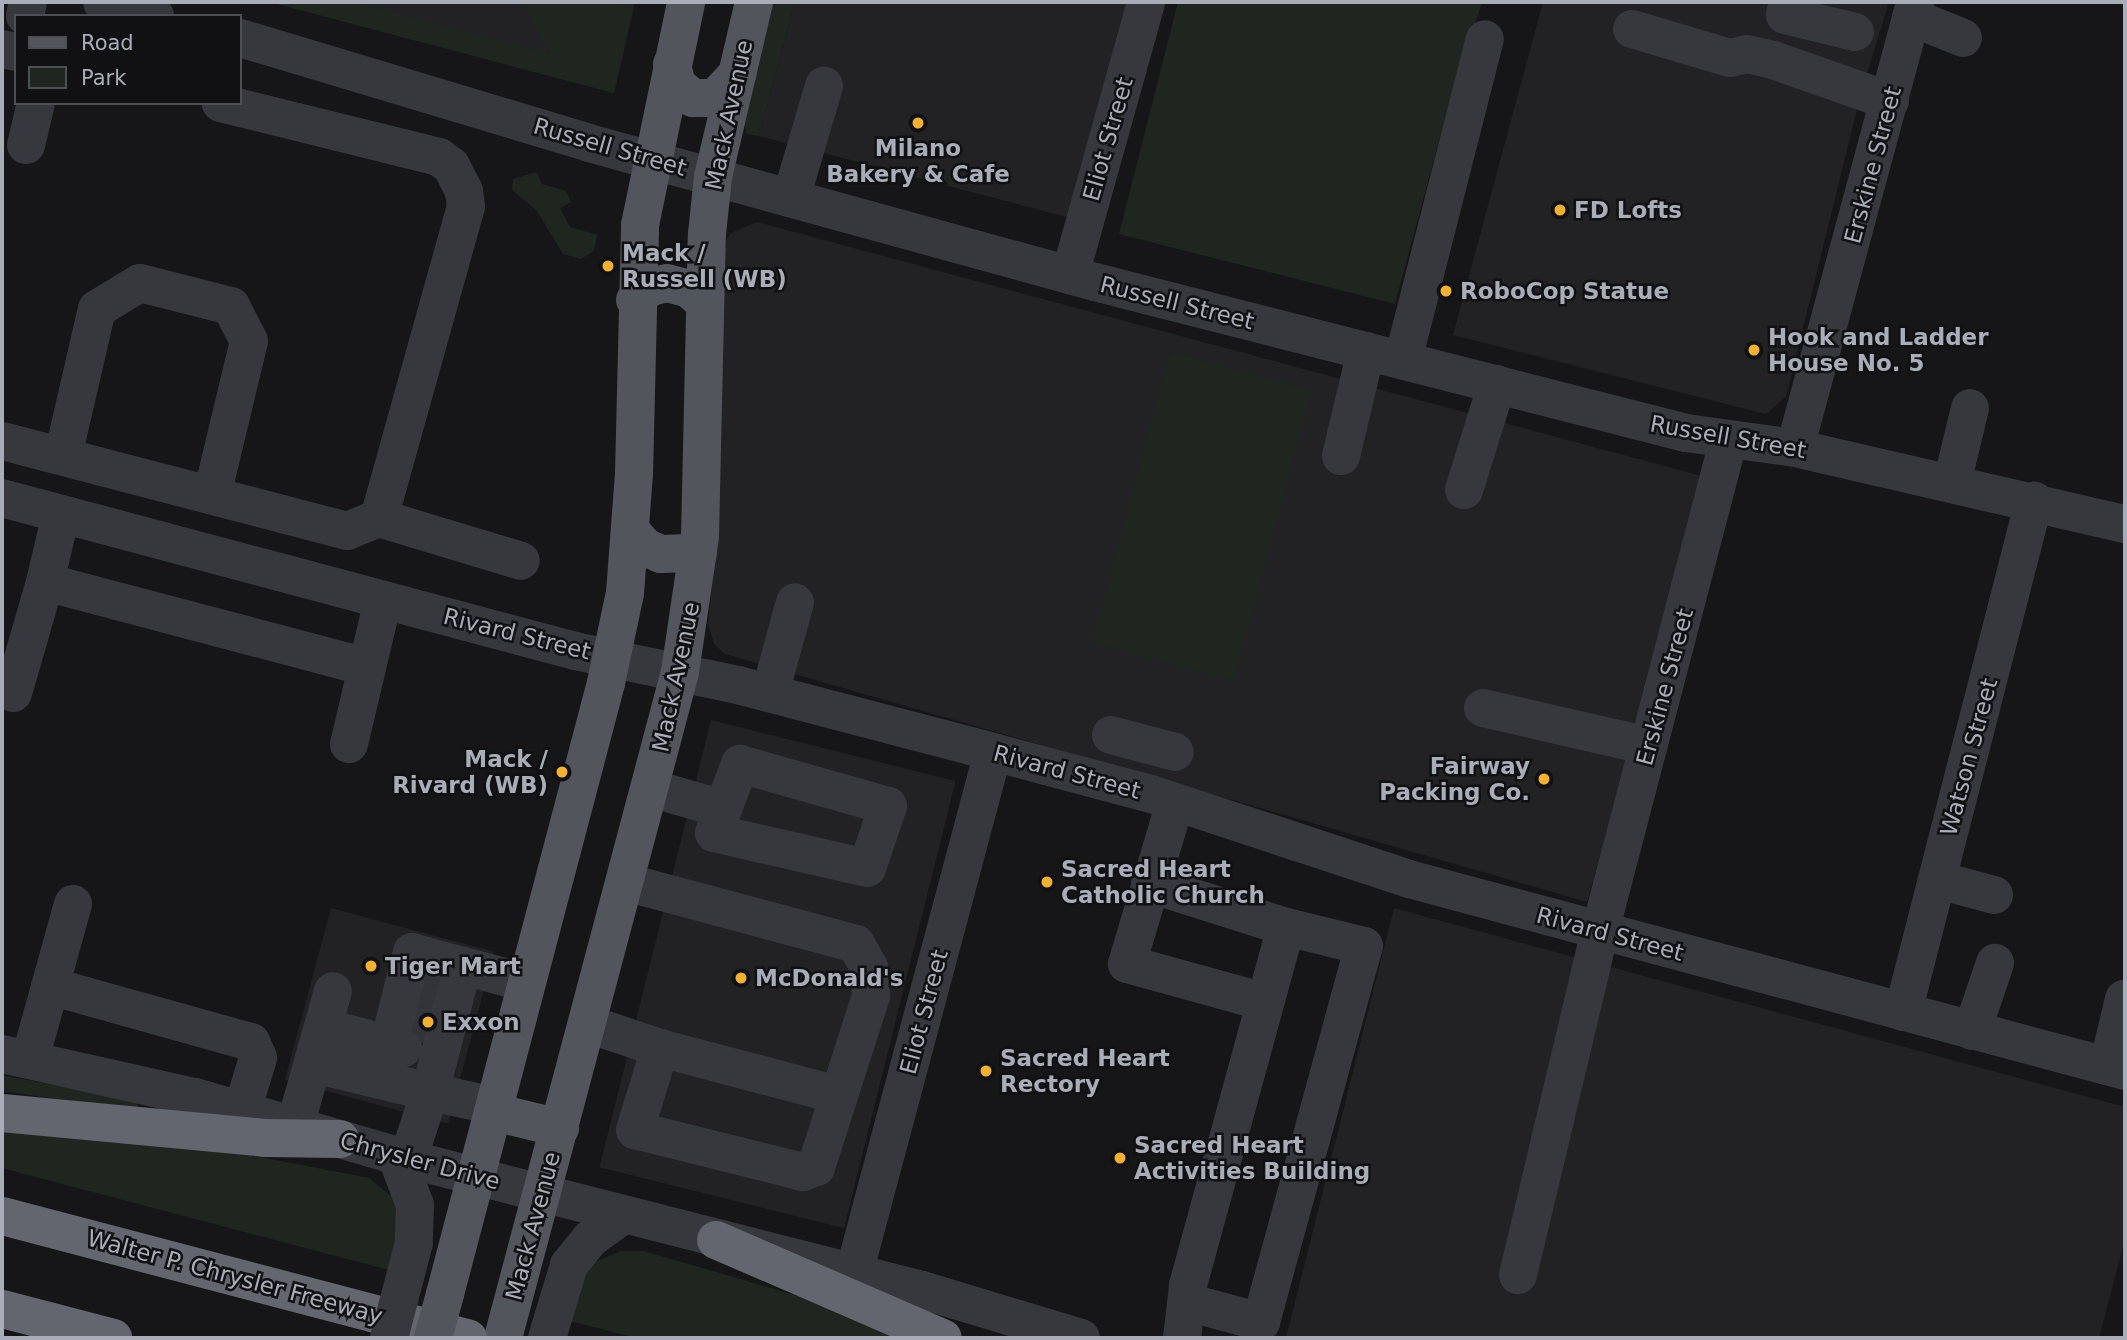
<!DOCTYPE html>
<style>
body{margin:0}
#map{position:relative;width:2127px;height:1340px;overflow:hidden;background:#161618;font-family:"DejaVu Sans",sans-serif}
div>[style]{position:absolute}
.built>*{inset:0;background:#222225;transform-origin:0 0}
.green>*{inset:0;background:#1e261f;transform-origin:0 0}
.minor-tunnel>*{height:38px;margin-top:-19px;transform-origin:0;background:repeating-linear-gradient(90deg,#333438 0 38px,transparent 0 57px)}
.minor>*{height:38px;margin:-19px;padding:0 19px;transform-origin:19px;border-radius:19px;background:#37383d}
.major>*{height:38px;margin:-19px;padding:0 19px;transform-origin:19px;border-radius:19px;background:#53555c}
.highway>*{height:38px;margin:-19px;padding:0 19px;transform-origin:19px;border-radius:19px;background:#63666e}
.minor-bridge>*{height:38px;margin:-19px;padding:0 19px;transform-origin:19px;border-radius:19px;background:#37383d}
.major-bridge>*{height:38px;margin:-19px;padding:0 19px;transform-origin:19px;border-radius:19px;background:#53555c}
.dots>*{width:19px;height:19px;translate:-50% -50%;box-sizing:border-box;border:4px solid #111113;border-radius:50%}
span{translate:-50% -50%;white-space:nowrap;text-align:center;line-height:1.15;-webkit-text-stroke:5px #111113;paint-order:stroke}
.street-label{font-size:23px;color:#a8adb8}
.poi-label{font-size:23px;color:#a8adb8;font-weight:700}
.left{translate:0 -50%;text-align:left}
.right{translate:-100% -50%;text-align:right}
.frame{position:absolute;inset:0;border:4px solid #a8adb8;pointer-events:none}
.legend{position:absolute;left:14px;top:14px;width:228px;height:91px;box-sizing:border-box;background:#111113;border:2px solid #4d4f55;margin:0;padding:9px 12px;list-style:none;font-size:21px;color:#a8adb8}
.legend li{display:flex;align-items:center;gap:14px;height:35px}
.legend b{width:35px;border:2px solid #4d4f55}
</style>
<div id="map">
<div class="built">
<i style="clip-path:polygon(270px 2px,635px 2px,614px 93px)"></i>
<i style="clip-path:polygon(795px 2px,1128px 2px,1070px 218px,759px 136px)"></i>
<i style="clip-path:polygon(1543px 2px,1889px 2px,1861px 93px,1786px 397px,1766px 414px,1453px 335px)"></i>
<i style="clip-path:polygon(757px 222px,1709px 478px,1587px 902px,725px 654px,714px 644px,708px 623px,718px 532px,721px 246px,731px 233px)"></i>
<i style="left:711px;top:720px;width:252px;height:461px;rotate:14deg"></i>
<i style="left:331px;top:908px;width:169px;height:178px;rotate:15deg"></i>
<i style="clip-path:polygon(1394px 908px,2125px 1107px,2125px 1239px,2099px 1338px,1286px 1338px)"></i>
</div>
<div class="green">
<i style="clip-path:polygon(270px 2px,353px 2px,551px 54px,522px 2px,609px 2px,633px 9px,614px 93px)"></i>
<i style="clip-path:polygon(771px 2px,795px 2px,759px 136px,746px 134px,745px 125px)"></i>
<i style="clip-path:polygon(1178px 2px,1482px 2px,1448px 107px,1395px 304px,1119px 234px)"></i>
<i style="clip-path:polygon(536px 172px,542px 184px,566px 191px,571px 202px,560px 208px,570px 227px,597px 235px,594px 251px,581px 259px,563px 254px,537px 211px,512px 190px,513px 179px)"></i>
<i style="left:1170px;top:352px;width:147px;height:301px;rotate:15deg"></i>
<i style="clip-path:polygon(2px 1075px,139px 1102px,136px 1110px,2px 1091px)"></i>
<i style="clip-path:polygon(2px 1120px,209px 1147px,369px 1178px,391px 1196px,404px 1220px,393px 1271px,2px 1168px)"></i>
<i style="clip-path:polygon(621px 1251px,644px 1251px,812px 1300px,897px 1338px,637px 1338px,566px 1320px,582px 1275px,597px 1261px)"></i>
</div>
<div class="minor-tunnel">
<i style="left:418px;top:991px;width:30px;rotate:14deg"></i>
<i style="left:410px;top:1020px;width:30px;rotate:15deg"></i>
</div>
<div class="minor">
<i style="left:102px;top:2px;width:55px;rotate:14.8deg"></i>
<i style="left:1788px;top:2px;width:13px;rotate:103deg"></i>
<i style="left:1785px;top:15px;width:72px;rotate:13.7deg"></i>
<i style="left:25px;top:16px;width:14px;rotate:-78deg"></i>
<i style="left:1911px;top:17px;width:56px;rotate:22deg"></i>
<i style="left:1632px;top:29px;width:102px;rotate:16.5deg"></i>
<i style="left:1730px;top:58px;width:17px;rotate:-13deg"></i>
<i style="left:1747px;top:54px;width:27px;rotate:13deg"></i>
<i style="left:1773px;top:60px;width:124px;rotate:19.3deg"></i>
<i style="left:240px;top:38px;width:364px;rotate:16.7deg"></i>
<i style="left:589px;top:143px;width:525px;rotate:15.36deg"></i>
<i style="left:1095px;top:282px;width:610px;rotate:14.33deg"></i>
<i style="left:1686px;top:433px;width:110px;rotate:7.8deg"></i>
<i style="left:1795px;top:448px;width:339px;rotate:13deg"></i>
<i style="left:2px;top:49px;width:14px;rotate:12deg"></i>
<i style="left:26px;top:145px;width:43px;rotate:-76.6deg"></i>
<i style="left:791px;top:198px;width:117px;rotate:-73.6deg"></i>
<i style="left:1070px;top:275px;width:283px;rotate:-74.4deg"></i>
<i style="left:1403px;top:360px;width:331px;rotate:-75.7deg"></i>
<i style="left:2px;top:441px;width:357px;rotate:14.6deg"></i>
<i style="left:347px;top:531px;width:35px;rotate:-22deg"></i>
<i style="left:379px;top:518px;width:323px;rotate:-74.4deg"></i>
<i style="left:466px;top:207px;width:16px;rotate:-97deg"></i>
<i style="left:464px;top:191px;width:28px;rotate:-117deg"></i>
<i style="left:451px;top:166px;width:15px;rotate:-143deg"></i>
<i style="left:439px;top:157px;width:225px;rotate:-166.1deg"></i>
<i style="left:1795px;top:448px;width:462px;rotate:-74.9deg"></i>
<i style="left:63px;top:456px;width:151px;rotate:-77deg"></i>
<i style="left:97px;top:309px;width:50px;rotate:-31.2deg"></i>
<i style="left:140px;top:283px;width:94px;rotate:14.2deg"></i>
<i style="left:231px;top:306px;width:39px;rotate:63deg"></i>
<i style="left:249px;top:341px;width:158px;rotate:103.5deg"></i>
<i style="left:1341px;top:456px;width:108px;rotate:-76.6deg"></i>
<i style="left:1952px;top:483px;width:77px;rotate:-76.5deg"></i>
<i style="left:1464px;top:490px;width:111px;rotate:-72.7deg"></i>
<i style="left:2px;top:498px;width:593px;rotate:14.95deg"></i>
<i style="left:575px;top:651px;width:167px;rotate:11.8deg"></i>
<i style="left:738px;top:685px;width:264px;rotate:14.7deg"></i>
<i style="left:993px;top:752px;width:163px;rotate:14.9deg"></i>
<i style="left:1151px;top:794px;width:272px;rotate:18.2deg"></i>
<i style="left:1409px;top:879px;width:741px;rotate:15.01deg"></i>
<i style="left:61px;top:514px;width:70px;rotate:103.2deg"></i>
<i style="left:45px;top:582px;width:333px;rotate:14.8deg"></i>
<i style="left:379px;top:518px;width:148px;rotate:16.8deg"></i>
<i style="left:13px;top:693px;width:116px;rotate:-73.9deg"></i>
<i style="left:770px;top:693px;width:94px;rotate:-74.6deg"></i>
<i style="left:1483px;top:708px;width:170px;rotate:12.9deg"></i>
<i style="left:1111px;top:735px;width:66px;rotate:14.9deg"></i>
<i style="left:349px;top:744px;width:148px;rotate:-76.7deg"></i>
<i style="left:740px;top:764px;width:154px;rotate:15.8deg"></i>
<i style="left:888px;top:806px;width:65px;rotate:108.7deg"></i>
<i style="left:867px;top:868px;width:157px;rotate:-167.1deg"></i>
<i style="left:714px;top:833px;width:74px;rotate:-69.4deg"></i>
<i style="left:650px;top:788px;width:76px;rotate:16deg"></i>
<i style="left:1175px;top:803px;width:168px;rotate:106.6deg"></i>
<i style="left:1127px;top:964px;width:143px;rotate:15.4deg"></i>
<i style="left:1938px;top:880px;width:58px;rotate:15deg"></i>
<i style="left:625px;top:882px;width:239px;rotate:15deg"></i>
<i style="left:856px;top:944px;width:26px;rotate:61deg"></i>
<i style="left:869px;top:967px;width:29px;rotate:86deg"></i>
<i style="left:871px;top:996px;width:180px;rotate:107.8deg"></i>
<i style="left:816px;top:1167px;width:14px;rotate:159deg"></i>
<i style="left:803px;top:1172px;width:173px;rotate:-166deg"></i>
<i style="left:635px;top:1130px;width:86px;rotate:-73deg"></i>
<i style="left:1150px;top:884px;width:143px;rotate:17.5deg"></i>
<i style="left:1286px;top:927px;width:372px;rotate:105.3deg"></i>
<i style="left:1188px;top:1286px;width:52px;rotate:96.6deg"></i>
<i style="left:50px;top:986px;width:209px;rotate:15.6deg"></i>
<i style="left:251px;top:1042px;width:17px;rotate:66deg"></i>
<i style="left:258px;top:1058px;width:55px;rotate:106.8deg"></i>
<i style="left:1903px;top:1012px;width:528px;rotate:-75.62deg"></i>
<i style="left:588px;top:1024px;width:76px;rotate:18.4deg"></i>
<i style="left:660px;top:1048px;width:184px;rotate:14.8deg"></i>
<i style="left:323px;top:1027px;width:83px;rotate:14.7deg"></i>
<i style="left:1972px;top:1031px;width:72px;rotate:-71.3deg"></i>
<i style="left:2px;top:1054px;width:198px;rotate:12.6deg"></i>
<i style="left:195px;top:1097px;width:222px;rotate:16.2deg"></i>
<i style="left:408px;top:1159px;width:530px;rotate:14.3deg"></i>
<i style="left:922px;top:1290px;width:166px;rotate:16.8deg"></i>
<i style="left:30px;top:1059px;width:161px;rotate:-74.5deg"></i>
<i style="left:314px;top:1064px;width:119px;rotate:13.6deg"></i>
<i style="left:430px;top:1092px;width:71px;rotate:108.2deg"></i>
<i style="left:2108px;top:1066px;width:69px;rotate:-76.6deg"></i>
<i style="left:380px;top:1080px;width:132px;rotate:-76deg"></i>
<i style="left:412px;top:952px;width:53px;rotate:15.4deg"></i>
<i style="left:495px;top:1106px;width:66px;rotate:-167.8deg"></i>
<i style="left:430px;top:1092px;width:130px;rotate:-75.3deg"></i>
<i style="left:463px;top:966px;width:66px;rotate:14.9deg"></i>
<i style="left:295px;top:1126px;width:140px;rotate:-74.3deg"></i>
<i style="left:396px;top:1155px;width:53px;rotate:69.2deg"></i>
<i style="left:415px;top:1205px;width:38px;rotate:92deg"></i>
<i style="left:854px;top:1273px;width:539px;rotate:-75.06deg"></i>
<i style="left:1518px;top:1275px;width:354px;rotate:-76.6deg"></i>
<i style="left:1600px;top:931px;width:505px;rotate:-75.33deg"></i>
<i style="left:1187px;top:1302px;width:77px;rotate:15.1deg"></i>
<i style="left:1261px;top:1322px;width:390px;rotate:-74.7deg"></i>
<i style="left:1364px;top:946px;width:80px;rotate:-166.3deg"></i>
<i style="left:547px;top:1338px;width:76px;rotate:-73.2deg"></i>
<i style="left:569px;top:1265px;width:33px;rotate:-51deg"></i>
<i style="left:590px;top:1239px;width:41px;rotate:-36deg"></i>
</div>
<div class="major">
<i style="left:672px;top:64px;width:22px;rotate:77deg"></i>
<i style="left:677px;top:85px;width:21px;rotate:39deg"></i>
<i style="left:693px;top:98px;width:22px"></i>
<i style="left:715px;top:98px;width:33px;rotate:-47deg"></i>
<i style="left:635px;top:300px;width:20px;rotate:-41deg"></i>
<i style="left:650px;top:287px;width:17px;rotate:-13deg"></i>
<i style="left:667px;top:283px;width:23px;rotate:15deg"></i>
<i style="left:689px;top:289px;width:20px;rotate:41deg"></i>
<i style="left:632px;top:532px;width:20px;rotate:49deg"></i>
<i style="left:645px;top:547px;width:17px;rotate:24deg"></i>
<i style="left:661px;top:554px;width:37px;rotate:-2deg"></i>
<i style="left:493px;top:1112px;width:69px;rotate:13.4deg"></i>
<i style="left:445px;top:1294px;width:632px;rotate:-75.24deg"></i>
<i style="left:606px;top:683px;width:92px;rotate:-78.1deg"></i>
<i style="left:625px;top:593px;width:119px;rotate:-85.7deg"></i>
<i style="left:634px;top:474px;width:249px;rotate:-88.6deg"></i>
<i style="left:640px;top:225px;width:228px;rotate:-78.3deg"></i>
<i style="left:503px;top:1338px;width:689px;rotate:-75.12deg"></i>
<i style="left:680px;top:672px;width:137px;rotate:-81.6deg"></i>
<i style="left:700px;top:536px;width:302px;rotate:-88.7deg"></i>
<i style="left:707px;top:234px;width:57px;rotate:-84deg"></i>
<i style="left:713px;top:177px;width:180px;rotate:-76.8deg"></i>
</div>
<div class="highway">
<i style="left:2px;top:1113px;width:264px;rotate:5.4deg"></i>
<i style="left:265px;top:1138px;width:75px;rotate:0.8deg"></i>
<i style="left:2px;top:1216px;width:482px;rotate:14.7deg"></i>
<i style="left:716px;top:1240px;width:247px;rotate:23.4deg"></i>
<i style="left:2px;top:1309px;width:115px;rotate:14.6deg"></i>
</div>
<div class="minor-bridge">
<i style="left:389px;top:1338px;width:98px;rotate:-75.3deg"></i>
</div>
<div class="major-bridge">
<i style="left:433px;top:1338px;width:46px;rotate:-74.7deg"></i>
</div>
<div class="dots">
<i style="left:918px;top:123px;background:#f2b134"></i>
<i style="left:1560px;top:210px;background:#f2b134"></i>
<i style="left:608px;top:266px;background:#f2b134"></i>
<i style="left:1446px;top:291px;background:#f2b134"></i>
<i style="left:1754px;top:350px;background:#f2b134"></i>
<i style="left:562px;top:772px;background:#f2b134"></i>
<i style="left:1544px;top:779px;background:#f2b134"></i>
<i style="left:1047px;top:882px;background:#f2b134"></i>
<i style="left:371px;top:966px;background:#f2b134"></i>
<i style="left:741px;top:978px;background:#f2b134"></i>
<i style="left:428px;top:1022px;background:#f2b134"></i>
<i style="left:986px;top:1071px;background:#f2b134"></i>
<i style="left:1120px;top:1158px;background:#f2b134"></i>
</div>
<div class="street-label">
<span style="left:729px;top:115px;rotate:-78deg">Mack Avenue</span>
<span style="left:1108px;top:139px;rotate:-74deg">Eliot Street</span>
<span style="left:610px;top:147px;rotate:16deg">Russell Street</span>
<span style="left:1873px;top:165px;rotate:-75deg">Erskine Street</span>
<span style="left:1177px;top:303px;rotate:14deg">Russell Street</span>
<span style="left:1728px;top:437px;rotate:10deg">Russell Street</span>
<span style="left:517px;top:634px;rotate:14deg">Rivard Street</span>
<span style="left:676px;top:677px;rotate:-78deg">Mack Avenue</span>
<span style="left:1665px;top:687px;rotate:-75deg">Erskine Street</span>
<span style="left:1969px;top:757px;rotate:-75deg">Watson Street</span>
<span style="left:1067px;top:772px;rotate:15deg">Rivard Street</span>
<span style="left:1610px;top:934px;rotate:15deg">Rivard Street</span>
<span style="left:924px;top:1012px;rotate:-75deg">Eliot Street</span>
<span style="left:420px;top:1161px;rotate:15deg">Chrysler Drive</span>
<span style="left:533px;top:1226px;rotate:-75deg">Mack Avenue</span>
<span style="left:235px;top:1277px;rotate:15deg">Walter P. Chrysler Freeway</span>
</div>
<div class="poi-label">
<span style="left:918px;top:161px">Milano<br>Bakery &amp; Cafe</span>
<span class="left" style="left:1574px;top:210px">FD Lofts</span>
<span class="left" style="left:622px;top:266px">Mack /<br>Russell (WB)</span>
<span class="left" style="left:1460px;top:291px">RoboCop Statue</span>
<span class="left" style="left:1768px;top:350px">Hook and Ladder<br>House No. 5</span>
<span class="right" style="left:548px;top:772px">Mack /<br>Rivard (WB)</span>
<span class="right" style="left:1530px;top:779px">Fairway<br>Packing Co.</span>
<span class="left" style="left:1061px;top:882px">Sacred Heart<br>Catholic Church</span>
<span class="left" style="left:385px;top:966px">Tiger Mart</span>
<span class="left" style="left:755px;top:978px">McDonald's</span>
<span class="left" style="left:442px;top:1022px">Exxon</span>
<span class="left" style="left:1000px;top:1071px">Sacred Heart<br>Rectory</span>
<span class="left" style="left:1134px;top:1158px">Sacred Heart<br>Activities Building</span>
</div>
<div class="frame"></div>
<ul class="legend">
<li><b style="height:9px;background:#53555c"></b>Road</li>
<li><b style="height:19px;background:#1e261f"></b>Park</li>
</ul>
</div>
